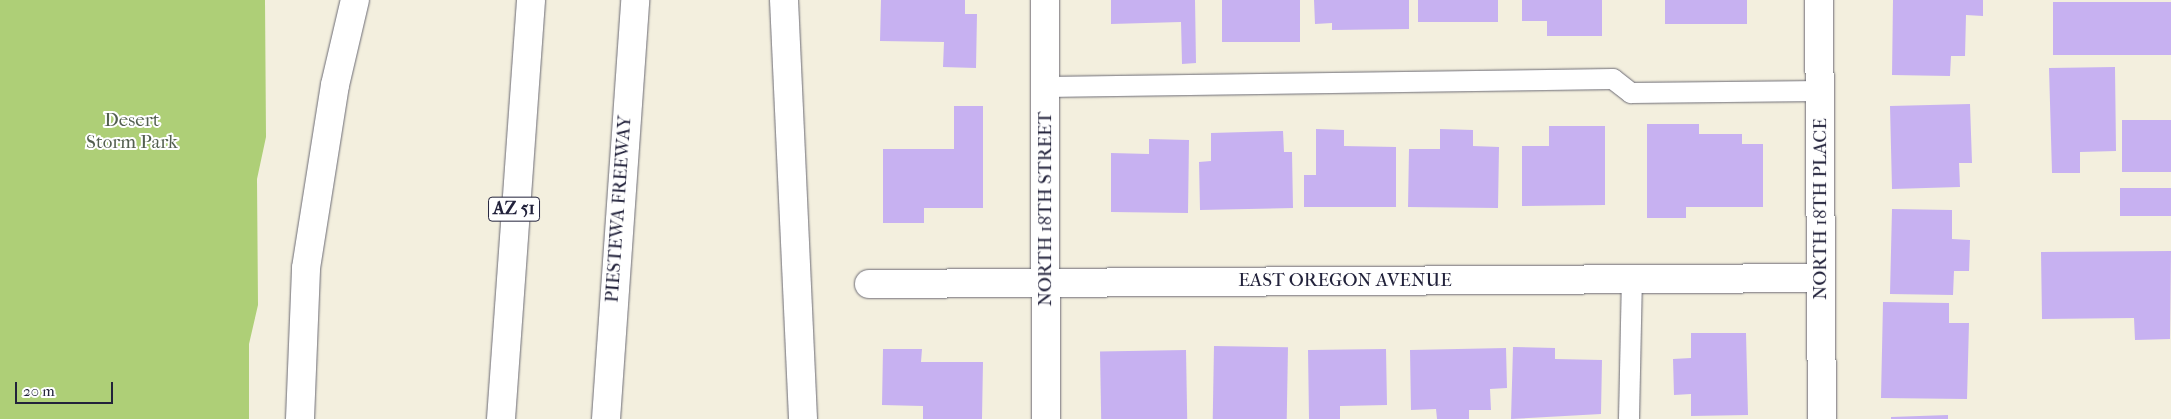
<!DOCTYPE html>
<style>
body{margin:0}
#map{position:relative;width:2171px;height:419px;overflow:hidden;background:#f3efde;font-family:"IM FELL French Canon",serif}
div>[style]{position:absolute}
.green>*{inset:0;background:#aecf77}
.building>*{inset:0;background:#c7b1f1;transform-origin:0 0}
.roads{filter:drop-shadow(0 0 1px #6b6a74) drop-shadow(0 0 1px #6b6a74)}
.service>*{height:20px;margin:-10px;padding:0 10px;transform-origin:10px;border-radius:10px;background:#fff}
.minor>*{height:28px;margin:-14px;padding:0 14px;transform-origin:14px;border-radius:14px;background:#fff}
.motorway>*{height:28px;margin:-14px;padding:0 14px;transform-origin:14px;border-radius:14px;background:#fff}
span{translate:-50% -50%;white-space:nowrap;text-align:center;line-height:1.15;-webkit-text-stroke:4px #fff;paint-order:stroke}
.shield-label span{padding:1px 4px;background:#fff;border:1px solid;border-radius:4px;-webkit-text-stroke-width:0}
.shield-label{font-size:18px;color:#22223b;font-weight:700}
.park-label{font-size:19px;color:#535f50}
.street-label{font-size:19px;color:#22223b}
.scale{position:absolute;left:15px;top:382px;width:98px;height:22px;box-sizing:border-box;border:2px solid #22223b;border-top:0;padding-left:6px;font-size:15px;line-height:18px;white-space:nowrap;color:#22223b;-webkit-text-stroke:4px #fff;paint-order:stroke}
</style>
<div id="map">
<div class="green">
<i style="clip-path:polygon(0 0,265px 0,266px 137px,257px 179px,258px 305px,249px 344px,249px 419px,0 419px)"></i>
</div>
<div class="building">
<i style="clip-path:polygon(881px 0,965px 0,965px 14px,977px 14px,976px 68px,943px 67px,944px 42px,880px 41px)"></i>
<i style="clip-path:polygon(1111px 0,1195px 0,1196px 63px,1182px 64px,1181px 22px,1111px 24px)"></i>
<i style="left:1222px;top:0;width:78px;height:42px"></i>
<i style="clip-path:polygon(1314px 0,1409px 0,1409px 29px,1332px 30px,1332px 23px,1315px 24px)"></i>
<i style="left:1418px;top:0;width:80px;height:22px"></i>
<i style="clip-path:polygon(1522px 0,1602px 0,1602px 36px,1547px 36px,1547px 21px,1522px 21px)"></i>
<i style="left:1665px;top:0;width:82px;height:24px"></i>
<i style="clip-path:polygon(1893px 0,1983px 0,1983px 16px,1966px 15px,1965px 56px,1951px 56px,1950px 76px,1892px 75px)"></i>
<i style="left:2171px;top:2px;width:53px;height:118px;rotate:90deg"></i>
<i style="clip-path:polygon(2115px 67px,2116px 151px,2080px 152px,2080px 173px,2052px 173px,2049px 68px)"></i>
<i style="clip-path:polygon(1970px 104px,1972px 163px,1959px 163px,1960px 187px,1892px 189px,1890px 106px)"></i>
<i style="clip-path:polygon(954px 106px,983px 106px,983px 208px,924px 208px,924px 223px,883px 223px,883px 149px,954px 149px)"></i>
<i style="left:2171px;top:120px;width:52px;height:49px;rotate:90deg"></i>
<i style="clip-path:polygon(1647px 124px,1699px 124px,1699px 134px,1742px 134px,1742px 144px,1763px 144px,1763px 207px,1686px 207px,1686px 218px,1647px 218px)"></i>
<i style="clip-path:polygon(1549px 126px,1605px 126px,1605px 205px,1522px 206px,1522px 146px,1549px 146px)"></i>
<i style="clip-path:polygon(1316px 129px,1344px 130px,1344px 146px,1396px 147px,1396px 207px,1304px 207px,1304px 175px,1316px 175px)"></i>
<i style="clip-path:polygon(1440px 129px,1473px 130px,1473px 146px,1499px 147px,1498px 208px,1408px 207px,1409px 149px,1440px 149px)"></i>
<i style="clip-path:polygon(1283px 131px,1284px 152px,1292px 152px,1293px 208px,1200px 210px,1199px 162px,1211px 161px,1211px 133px)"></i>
<i style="clip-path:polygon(1149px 139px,1189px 140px,1188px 213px,1111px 212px,1111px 153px,1149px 154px)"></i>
<i style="left:2171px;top:188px;width:28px;height:51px;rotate:90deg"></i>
<i style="clip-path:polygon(1892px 209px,1952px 210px,1952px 239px,1970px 240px,1969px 271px,1954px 271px,1953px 295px,1890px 294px)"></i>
<i style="clip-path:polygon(2171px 251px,2170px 339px,2135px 340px,2134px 318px,2042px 319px,2041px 252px)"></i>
<i style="clip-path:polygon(1883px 302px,1949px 303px,1949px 323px,1969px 323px,1967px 399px,1881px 398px)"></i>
<i style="clip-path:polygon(1691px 333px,1746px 333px,1748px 415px,1691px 416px,1691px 394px,1674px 395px,1673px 359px,1691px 358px)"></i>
<i style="left:1214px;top:346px;width:74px;height:73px;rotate:1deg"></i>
<i style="clip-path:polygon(1513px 347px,1555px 348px,1555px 359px,1602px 360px,1601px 414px,1511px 419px)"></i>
<i style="clip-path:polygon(1506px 348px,1507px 388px,1490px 389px,1491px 410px,1469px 410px,1469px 419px,1437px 419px,1436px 409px,1411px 410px,1410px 350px)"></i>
<i style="clip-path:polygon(883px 349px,922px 349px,921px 362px,983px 362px,982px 419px,923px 419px,923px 406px,882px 405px)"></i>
<i style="clip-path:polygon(1386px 349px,1387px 405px,1340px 406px,1340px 419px,1309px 419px,1308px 350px)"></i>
<i style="left:1186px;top:350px;width:69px;height:86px;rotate:89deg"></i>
<i style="clip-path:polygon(1948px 415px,1948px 419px,1891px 419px,1891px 417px)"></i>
</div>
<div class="roads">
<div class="service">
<i style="left:1046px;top:87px;width:567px;rotate:-0.81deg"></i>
<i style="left:1613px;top:79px;width:23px;rotate:38deg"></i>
<i style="left:1631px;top:93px;width:190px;rotate:-0.6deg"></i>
<i style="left:1629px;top:419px;width:140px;rotate:-88.8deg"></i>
</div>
<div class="minor">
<i style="left:1045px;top:0;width:419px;rotate:89.9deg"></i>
<i style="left:1819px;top:0;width:419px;rotate:89.6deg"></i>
<i style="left:869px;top:284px;width:952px;rotate:-0.36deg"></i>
</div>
<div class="motorway">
<i style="left:784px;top:0;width:419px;rotate:87.4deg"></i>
<i style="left:300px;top:419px;width:151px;rotate:-87.7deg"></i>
<i style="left:306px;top:268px;width:185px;rotate:-81deg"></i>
<i style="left:335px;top:85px;width:87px;rotate:-76.8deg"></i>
<i style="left:501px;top:419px;width:420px;rotate:-85.9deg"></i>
<i style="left:606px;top:419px;width:420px;rotate:-86deg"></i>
</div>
</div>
<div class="shield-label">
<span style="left:514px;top:209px">AZ 51</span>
</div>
<div class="park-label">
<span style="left:132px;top:132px">Desert<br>Storm Park</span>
</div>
<div class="street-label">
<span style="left:619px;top:209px;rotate:-86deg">PIESTEWA FREEWAY</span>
<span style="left:1046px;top:209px;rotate:-90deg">NORTH 18TH STREET</span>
<span style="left:1821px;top:209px;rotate:-90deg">NORTH 18TH PLACE</span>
<span style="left:1345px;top:281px">EAST OREGON AVENUE</span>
</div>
<div class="scale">20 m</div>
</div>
